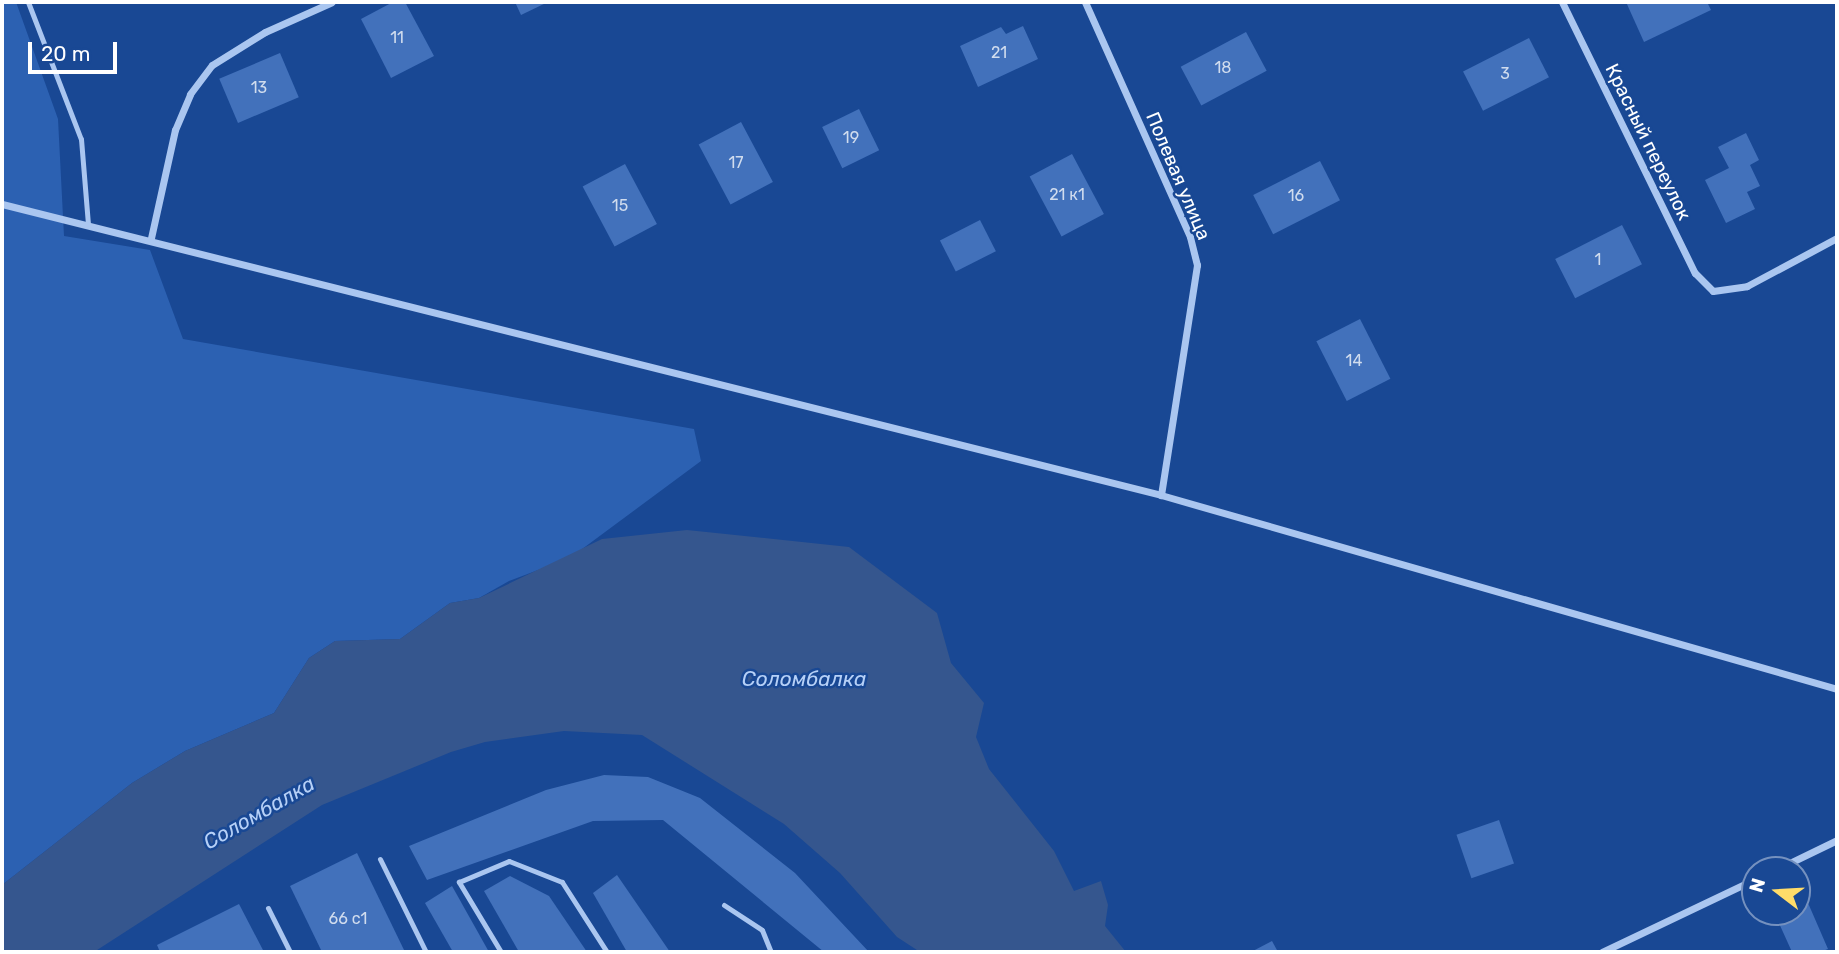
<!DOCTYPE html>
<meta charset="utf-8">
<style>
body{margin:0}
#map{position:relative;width:1839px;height:954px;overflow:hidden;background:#194894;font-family:Rubik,sans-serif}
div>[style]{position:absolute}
.green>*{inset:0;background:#2c61b2}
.water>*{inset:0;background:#35568e}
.building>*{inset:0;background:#4271bb;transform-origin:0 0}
.lane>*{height:5px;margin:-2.5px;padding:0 2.5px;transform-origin:2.5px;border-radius:2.5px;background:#aac6f0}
.street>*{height:7px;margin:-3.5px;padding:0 3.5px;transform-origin:3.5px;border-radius:3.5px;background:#aac6f0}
span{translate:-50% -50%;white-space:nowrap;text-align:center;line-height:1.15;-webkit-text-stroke:5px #194894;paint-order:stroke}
.number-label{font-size:16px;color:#d0dcee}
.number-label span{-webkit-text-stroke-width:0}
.street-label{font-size:19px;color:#fff}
.water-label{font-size:21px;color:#b6d0f7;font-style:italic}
.frame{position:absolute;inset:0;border:4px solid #fff;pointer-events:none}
.north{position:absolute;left:1741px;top:856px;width:70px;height:70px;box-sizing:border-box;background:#194894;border:2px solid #7591bf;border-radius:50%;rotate:287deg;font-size:19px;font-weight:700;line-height:28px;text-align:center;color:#fff}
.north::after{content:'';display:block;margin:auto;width:24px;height:32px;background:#ffdc69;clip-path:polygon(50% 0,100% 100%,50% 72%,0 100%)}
.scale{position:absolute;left:28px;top:42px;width:89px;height:32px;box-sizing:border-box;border:4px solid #fff;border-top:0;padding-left:9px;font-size:21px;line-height:24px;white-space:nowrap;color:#fff;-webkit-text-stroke:5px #194894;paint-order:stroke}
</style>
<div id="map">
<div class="green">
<i style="clip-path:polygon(2px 2px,16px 2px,58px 119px,64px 236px,150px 250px,183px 339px,694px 429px,701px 461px,570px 558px,509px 581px,479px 598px,450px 603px,400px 639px,335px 641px,309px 658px,274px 713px,185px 751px,132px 783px,2px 885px)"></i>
</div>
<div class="water">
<i style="clip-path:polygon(687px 530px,849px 547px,937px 613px,951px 663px,984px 703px,976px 737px,989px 769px,1054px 851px,1074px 891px,1101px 881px,1108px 905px,1105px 926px,1126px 952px,920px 952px,897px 937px,840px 873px,784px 824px,642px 735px,564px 731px,485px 742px,451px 752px,322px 805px,94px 952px,2px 952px,2px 885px,132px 783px,185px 751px,274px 713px,309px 658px,335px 641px,400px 639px,450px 603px,479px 598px,602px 539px)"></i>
</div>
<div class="building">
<i style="clip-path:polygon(393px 2px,405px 2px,434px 56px,391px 78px,361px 19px)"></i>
<i style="clip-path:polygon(515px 2px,548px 2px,521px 15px)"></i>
<i style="clip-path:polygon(1626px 2px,1707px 2px,1711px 10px,1644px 42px)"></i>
<i style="clip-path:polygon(1023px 26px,1038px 59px,978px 87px,960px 46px,1001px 27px,1006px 34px)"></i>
<i style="left:1246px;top:32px;width:44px;height:74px;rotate:62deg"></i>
<i style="left:1529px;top:38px;width:44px;height:74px;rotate:63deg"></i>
<i style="left:280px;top:53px;width:48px;height:66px;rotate:67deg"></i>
<i style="left:859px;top:109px;width:46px;height:41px;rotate:64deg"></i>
<i style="left:741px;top:122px;width:68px;height:48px;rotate:62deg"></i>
<i style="clip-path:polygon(1746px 133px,1759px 160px,1750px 165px,1760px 186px,1747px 192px,1755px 209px,1726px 223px,1705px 180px,1729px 168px,1718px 147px)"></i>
<i style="left:1072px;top:154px;width:68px;height:48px;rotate:62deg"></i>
<i style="left:1320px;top:161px;width:44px;height:75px;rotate:63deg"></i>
<i style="left:625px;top:164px;width:68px;height:48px;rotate:62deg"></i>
<i style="left:980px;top:220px;width:35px;height:45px;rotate:63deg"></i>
<i style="left:1622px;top:225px;width:44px;height:75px;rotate:63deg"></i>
<i style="left:1360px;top:319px;width:67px;height:49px;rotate:63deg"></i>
<i style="clip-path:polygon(604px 775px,648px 777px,700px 798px,795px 873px,869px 952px,824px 952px,663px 820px,593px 821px,427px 880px,409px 846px,546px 790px)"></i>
<i style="left:1499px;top:820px;width:46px;height:45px;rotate:71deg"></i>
<i style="clip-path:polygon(357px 853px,405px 952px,322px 952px,290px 886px)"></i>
<i style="clip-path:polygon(617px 875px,670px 952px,627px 952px,593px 893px)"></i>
<i style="clip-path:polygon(510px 876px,549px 896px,587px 952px,519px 952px,484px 891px)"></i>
<i style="clip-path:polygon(452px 886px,489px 952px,453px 952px,425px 903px)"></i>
<i style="clip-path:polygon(1805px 896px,1828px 949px,1820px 952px,1792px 952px,1774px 912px,1797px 912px,1797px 900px)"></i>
<i style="clip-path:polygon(239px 904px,264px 952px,160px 952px,157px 945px)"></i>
<i style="clip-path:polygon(1272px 941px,1278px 952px,1251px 952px)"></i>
</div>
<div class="lane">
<i style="left:28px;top:2px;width:147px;rotate:68.9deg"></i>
<i style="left:81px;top:139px;width:85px;rotate:85.3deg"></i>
<i style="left:380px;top:859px;width:104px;rotate:63.7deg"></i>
<i style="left:724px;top:905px;width:45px;rotate:33.3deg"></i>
<i style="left:762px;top:930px;width:24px;rotate:68deg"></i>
<i style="left:268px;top:908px;width:49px;rotate:63.4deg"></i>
<i style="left:501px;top:952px;width:82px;rotate:-121deg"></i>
<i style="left:459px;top:882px;width:54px;rotate:-22.8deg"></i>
<i style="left:509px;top:861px;width:57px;rotate:21.6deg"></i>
<i style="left:562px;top:882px;width:83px;rotate:57.3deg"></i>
</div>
<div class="street">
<i style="left:1085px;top:2px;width:257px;rotate:65.9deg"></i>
<i style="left:1190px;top:237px;width:29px;rotate:76deg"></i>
<i style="left:1197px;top:265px;width:233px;rotate:98.9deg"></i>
<i style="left:1562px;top:2px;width:302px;rotate:63.9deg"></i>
<i style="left:1695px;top:273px;width:25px;rotate:45deg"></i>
<i style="left:1713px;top:291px;width:34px;rotate:-8deg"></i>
<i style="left:1747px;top:286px;width:102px;rotate:-28.1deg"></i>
<i style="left:2px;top:204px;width:1195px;rotate:14.09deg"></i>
<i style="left:1161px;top:495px;width:703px;rotate:16.01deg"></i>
<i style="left:151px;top:238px;width:111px;rotate:-77.5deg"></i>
<i style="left:175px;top:130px;width:39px;rotate:-67deg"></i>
<i style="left:190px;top:94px;width:36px;rotate:-53deg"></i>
<i style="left:212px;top:65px;width:62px;rotate:-31.9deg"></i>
<i style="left:265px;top:32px;width:73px;rotate:-24.1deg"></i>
<i style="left:1775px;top:870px;width:69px;rotate:-25.8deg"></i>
<i style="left:1602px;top:952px;width:170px;rotate:-25.5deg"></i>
</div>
<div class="number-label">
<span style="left:397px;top:38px">11</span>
<span style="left:999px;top:53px">21</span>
<span style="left:1223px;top:68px">18</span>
<span style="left:1505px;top:74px">3</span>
<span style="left:259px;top:88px">13</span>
<span style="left:851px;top:138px">19</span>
<span style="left:736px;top:163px">17</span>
<span style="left:1067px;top:195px">21 к1</span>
<span style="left:1296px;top:196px">16</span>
<span style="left:620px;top:206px">15</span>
<span style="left:1598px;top:260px">1</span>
<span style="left:1354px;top:361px">14</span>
<span style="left:348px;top:919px">66 с1</span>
</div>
<div class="street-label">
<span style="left:1648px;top:142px;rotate:64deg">Красный переулок</span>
<span style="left:1178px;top:176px;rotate:67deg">Полевая улица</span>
</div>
<div class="water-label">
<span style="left:804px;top:679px">Соломбалка</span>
<span style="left:259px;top:813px;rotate:-30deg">Соломбалка</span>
</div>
<div class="frame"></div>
<div class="north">N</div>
<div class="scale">20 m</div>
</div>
